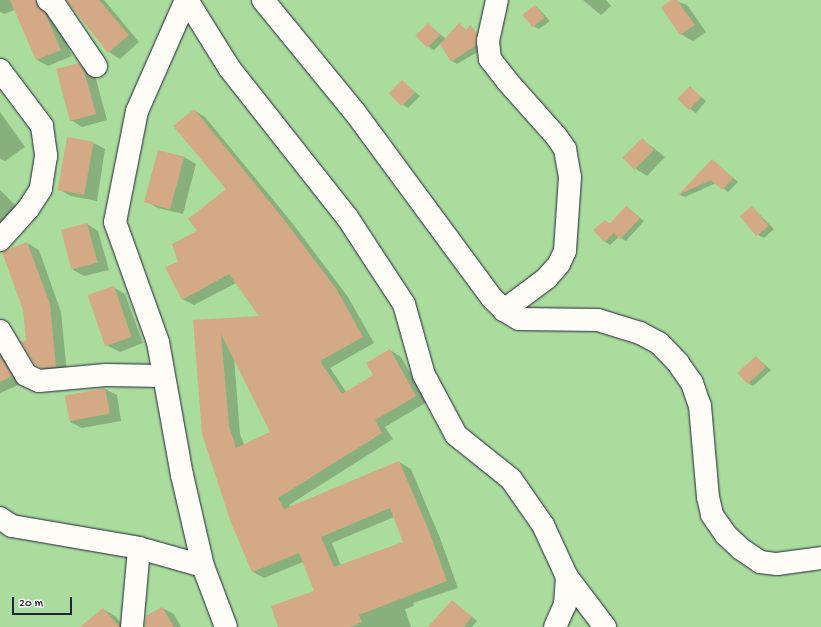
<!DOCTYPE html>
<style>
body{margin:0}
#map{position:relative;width:821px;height:627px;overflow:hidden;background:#fdfcf7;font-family:"Gochi Hand",sans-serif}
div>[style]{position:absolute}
.green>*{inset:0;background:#aadc9d;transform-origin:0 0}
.shadow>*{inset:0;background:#0003}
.building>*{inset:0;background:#d4a985;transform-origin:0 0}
.roads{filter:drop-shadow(0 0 1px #22223b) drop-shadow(0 0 1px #22223b)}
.minor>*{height:22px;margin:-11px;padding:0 11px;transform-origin:11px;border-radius:11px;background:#fdfcf7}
span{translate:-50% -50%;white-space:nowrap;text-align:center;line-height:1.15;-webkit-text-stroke:4px #fdfcf7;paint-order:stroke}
.scale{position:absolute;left:12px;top:597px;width:60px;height:18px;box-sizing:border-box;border:2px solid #22223b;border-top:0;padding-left:5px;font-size:12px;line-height:14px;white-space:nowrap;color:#22223b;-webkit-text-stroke:3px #fdfcf7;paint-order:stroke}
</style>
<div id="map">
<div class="green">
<i style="left:0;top:0;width:821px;height:627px"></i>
</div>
<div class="shadow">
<i style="clip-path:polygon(0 0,26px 0,48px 9px,56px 21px,72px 56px,48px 66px,37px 60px,15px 10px,4px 14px,0 12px)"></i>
<i style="clip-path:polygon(67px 0,104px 0,139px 42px,120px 59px,109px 52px)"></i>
<i style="clip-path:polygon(583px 0,606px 0,611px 6px,601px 15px)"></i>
<i style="clip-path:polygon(673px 0,687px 5px,706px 32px,693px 41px,681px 34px,662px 8px)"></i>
<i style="clip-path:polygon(536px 6px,550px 21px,539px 29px,533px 26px)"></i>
<i style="clip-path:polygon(428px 24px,446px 39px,462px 31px,481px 50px,457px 64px,452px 61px,441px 43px,434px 50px,429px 47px)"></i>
<i style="clip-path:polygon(78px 64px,90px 70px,96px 79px,107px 120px,82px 127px,71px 120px)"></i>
<i style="clip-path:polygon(402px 82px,420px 96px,408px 108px,403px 105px)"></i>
<i style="clip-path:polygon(690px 88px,706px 101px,696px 113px,690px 109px)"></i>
<i style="clip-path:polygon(evenodd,194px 110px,205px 117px,293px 224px,348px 297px,374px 343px,330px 368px,347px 393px,374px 375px,390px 350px,401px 357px,427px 402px,385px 427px,393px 439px,289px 505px,290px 507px,399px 462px,411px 469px,440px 538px,458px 588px,413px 603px,414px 606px,405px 609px,411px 627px,279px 627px,316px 591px,303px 562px,264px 578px,253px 572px,194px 321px,260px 317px,236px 283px,194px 305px,182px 299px,179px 262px,227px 190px,194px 110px,234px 357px,271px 433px,244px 445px,240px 434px,234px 357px,194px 110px,394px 517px,405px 543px,341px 566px,332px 543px,394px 517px)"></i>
<i style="clip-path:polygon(0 112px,25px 147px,5px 161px,0 159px)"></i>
<i style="clip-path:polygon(642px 139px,665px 157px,647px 176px,636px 169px)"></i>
<i style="clip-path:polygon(94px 143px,105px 149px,97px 201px,71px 196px,60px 190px)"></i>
<i style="clip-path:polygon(159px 151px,184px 157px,196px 164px,183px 214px,158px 208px,147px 202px)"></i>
<i style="clip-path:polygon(712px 160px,738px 182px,728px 192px,716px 183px,685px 197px,680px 195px)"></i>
<i style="clip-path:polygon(0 190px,24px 214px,0 229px)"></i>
<i style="clip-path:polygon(627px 207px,644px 221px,626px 241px,619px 237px,610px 245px,604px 241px,605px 221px,610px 224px)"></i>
<i style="clip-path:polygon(752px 207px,774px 229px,764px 238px,758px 235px)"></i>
<i style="clip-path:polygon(87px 224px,98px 231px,109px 270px,84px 276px,73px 270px)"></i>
<i style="clip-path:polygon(27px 243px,39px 250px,61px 312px,67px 373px,47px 371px,36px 365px,27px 340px)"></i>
<i style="clip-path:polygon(113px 287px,125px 294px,143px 343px,120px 352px,108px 346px)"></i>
<i style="clip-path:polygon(0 355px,10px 360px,23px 383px,0 393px)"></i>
<i style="clip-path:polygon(756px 357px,771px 370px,753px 386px,748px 383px)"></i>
<i style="clip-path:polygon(105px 389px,117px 395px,121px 421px,82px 428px,70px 422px)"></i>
<i style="clip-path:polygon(452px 601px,477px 621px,472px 627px,430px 627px)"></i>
<i style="clip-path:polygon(162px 608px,174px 614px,181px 627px,145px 627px)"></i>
<i style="clip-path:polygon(103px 609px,115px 616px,124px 627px,82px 627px)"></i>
</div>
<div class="building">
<i style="clip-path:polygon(10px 0,36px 0,37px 6px,45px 13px,61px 50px,36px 60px)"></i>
<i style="clip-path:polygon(66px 0,99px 0,129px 35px,108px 53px)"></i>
<i style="clip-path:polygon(671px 0,677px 0,695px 25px,680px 35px,661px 7px)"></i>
<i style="left:535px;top:5px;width:16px;height:16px;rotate:52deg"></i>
<i style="left:428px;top:23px;width:17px;height:18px;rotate:45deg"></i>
<i style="clip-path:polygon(459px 23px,466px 30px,470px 25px,477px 32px,476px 45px,451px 62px,440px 44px)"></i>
<i style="clip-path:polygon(79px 63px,84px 71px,96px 114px,70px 121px,56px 69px)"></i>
<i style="left:402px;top:80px;width:18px;height:19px;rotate:45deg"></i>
<i style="left:690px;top:86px;width:16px;height:18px;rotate:45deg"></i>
<i style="clip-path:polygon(evenodd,194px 109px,282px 217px,337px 290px,363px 337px,320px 361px,342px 394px,373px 375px,366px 363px,390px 349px,416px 396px,375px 420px,382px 433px,278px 498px,284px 509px,399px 461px,429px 531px,447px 581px,359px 615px,362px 622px,351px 627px,278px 627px,271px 606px,314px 591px,299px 553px,252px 572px,231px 523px,202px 434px,193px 320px,259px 316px,229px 274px,182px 300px,165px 267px,178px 262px,172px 244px,197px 231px,188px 219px,226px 189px,173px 126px,194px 109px,221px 334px,270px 432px,236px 448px,229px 426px,221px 334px,194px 109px,390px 508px,403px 542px,334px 567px,321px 537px,390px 508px)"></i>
<i style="left:67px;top:137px;width:27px;height:54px;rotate:10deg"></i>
<i style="left:642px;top:138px;width:17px;height:28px;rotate:45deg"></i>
<i style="left:158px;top:150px;width:27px;height:54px;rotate:15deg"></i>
<i style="clip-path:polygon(712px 159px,733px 178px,722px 190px,711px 180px,678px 195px)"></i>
<i style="clip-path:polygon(626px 206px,640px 218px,620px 239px,614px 233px,604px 242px,593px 230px,605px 220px,609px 224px)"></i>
<i style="left:752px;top:206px;width:26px;height:16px;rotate:50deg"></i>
<i style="left:87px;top:223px;width:41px;height:27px;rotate:75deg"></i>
<i style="clip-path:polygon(27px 242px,50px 304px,56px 367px,41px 368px,35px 365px,21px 342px,26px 340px,23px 310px,2px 252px)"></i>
<i style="left:114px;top:286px;width:54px;height:28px;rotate:71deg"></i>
<i style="clip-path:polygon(0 356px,12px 376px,0 382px)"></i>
<i style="left:756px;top:356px;width:15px;height:25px;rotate:48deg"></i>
<i style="left:105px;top:388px;width:26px;height:41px;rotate:79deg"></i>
<i style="clip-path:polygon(452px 600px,472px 617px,464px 627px,428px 627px)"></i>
<i style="clip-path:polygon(162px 607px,174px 627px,145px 627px,146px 616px)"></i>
<i style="clip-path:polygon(103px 608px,120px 627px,80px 627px)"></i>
</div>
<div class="roads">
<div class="minor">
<i style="left:48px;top:0;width:7px;rotate:34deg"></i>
<i style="left:54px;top:4px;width:75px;rotate:55.9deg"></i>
<i style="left:186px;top:0;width:121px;rotate:113.8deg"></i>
<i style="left:137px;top:111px;width:113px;rotate:101.2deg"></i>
<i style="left:115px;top:222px;width:127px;rotate:70.3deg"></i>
<i style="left:158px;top:342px;width:135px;rotate:79.8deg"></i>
<i style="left:182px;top:475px;width:93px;rotate:77deg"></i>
<i style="left:203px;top:566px;width:65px;rotate:69.3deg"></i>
<i style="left:187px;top:0;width:81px;rotate:58.1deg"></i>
<i style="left:230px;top:69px;width:189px;rotate:51.7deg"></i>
<i style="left:347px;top:217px;width:104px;rotate:56.8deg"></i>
<i style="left:404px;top:304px;width:74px;rotate:74.3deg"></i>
<i style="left:424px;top:375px;width:68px;rotate:61.9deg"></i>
<i style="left:456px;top:435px;width:70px;rotate:38.7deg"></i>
<i style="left:511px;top:479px;width:56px;rotate:55.2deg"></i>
<i style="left:543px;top:525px;width:57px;rotate:65.2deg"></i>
<i style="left:567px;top:577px;width:63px;rotate:52.8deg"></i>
<i style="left:263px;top:0;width:144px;rotate:50.7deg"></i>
<i style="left:354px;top:111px;width:232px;rotate:53.6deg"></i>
<i style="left:492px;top:298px;width:17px;rotate:45deg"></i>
<i style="left:504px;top:310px;width:17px;rotate:31deg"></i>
<i style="left:519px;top:319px;width:79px;rotate:0.7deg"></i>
<i style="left:598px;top:320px;width:44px;rotate:17.2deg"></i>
<i style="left:640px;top:333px;width:21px;rotate:28deg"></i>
<i style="left:659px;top:343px;width:28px;rotate:46deg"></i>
<i style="left:678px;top:363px;width:24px;rotate:55deg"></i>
<i style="left:692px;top:383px;width:24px;rotate:71deg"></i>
<i style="left:700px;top:406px;width:91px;rotate:85deg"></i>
<i style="left:708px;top:497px;width:18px;rotate:77deg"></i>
<i style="left:712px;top:515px;width:24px;rotate:55deg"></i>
<i style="left:726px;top:535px;width:21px;rotate:43deg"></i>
<i style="left:741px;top:549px;width:23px;rotate:34deg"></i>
<i style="left:760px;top:562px;width:17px;rotate:7deg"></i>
<i style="left:777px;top:564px;width:44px;rotate:-7.8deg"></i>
<i style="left:497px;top:0;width:42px;rotate:102.4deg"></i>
<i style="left:488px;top:41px;width:18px;rotate:84deg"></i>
<i style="left:490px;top:59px;width:28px;rotate:52deg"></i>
<i style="left:507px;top:81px;width:74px;rotate:48.3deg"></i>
<i style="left:556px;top:136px;width:16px;rotate:55deg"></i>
<i style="left:565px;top:149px;width:28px;rotate:80deg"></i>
<i style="left:570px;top:177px;width:74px;rotate:93.9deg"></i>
<i style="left:565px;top:251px;width:14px;rotate:115deg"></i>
<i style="left:559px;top:264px;width:18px;rotate:131deg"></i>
<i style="left:547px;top:278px;width:54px;rotate:143.3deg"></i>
<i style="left:0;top:70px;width:70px;rotate:53.1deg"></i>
<i style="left:42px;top:126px;width:30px;rotate:82deg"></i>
<i style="left:46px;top:156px;width:33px;rotate:99deg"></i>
<i style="left:41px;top:189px;width:24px;rotate:123deg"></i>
<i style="left:28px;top:209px;width:42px;rotate:132.1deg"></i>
<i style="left:0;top:331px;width:51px;rotate:59.4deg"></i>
<i style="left:26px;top:375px;width:14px;rotate:25deg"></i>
<i style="left:39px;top:381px;width:67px;rotate:-5.1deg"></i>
<i style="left:106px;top:375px;width:57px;rotate:1deg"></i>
<i style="left:0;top:518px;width:14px;rotate:34deg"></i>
<i style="left:12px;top:526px;width:129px;rotate:9.8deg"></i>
<i style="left:139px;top:548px;width:66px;rotate:15.7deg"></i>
<i style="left:132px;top:627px;width:79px;rotate:-84.9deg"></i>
<i style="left:555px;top:627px;width:24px;rotate:-66deg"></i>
<i style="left:565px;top:605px;width:28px;rotate:-86deg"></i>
</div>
</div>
<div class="scale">20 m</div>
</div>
